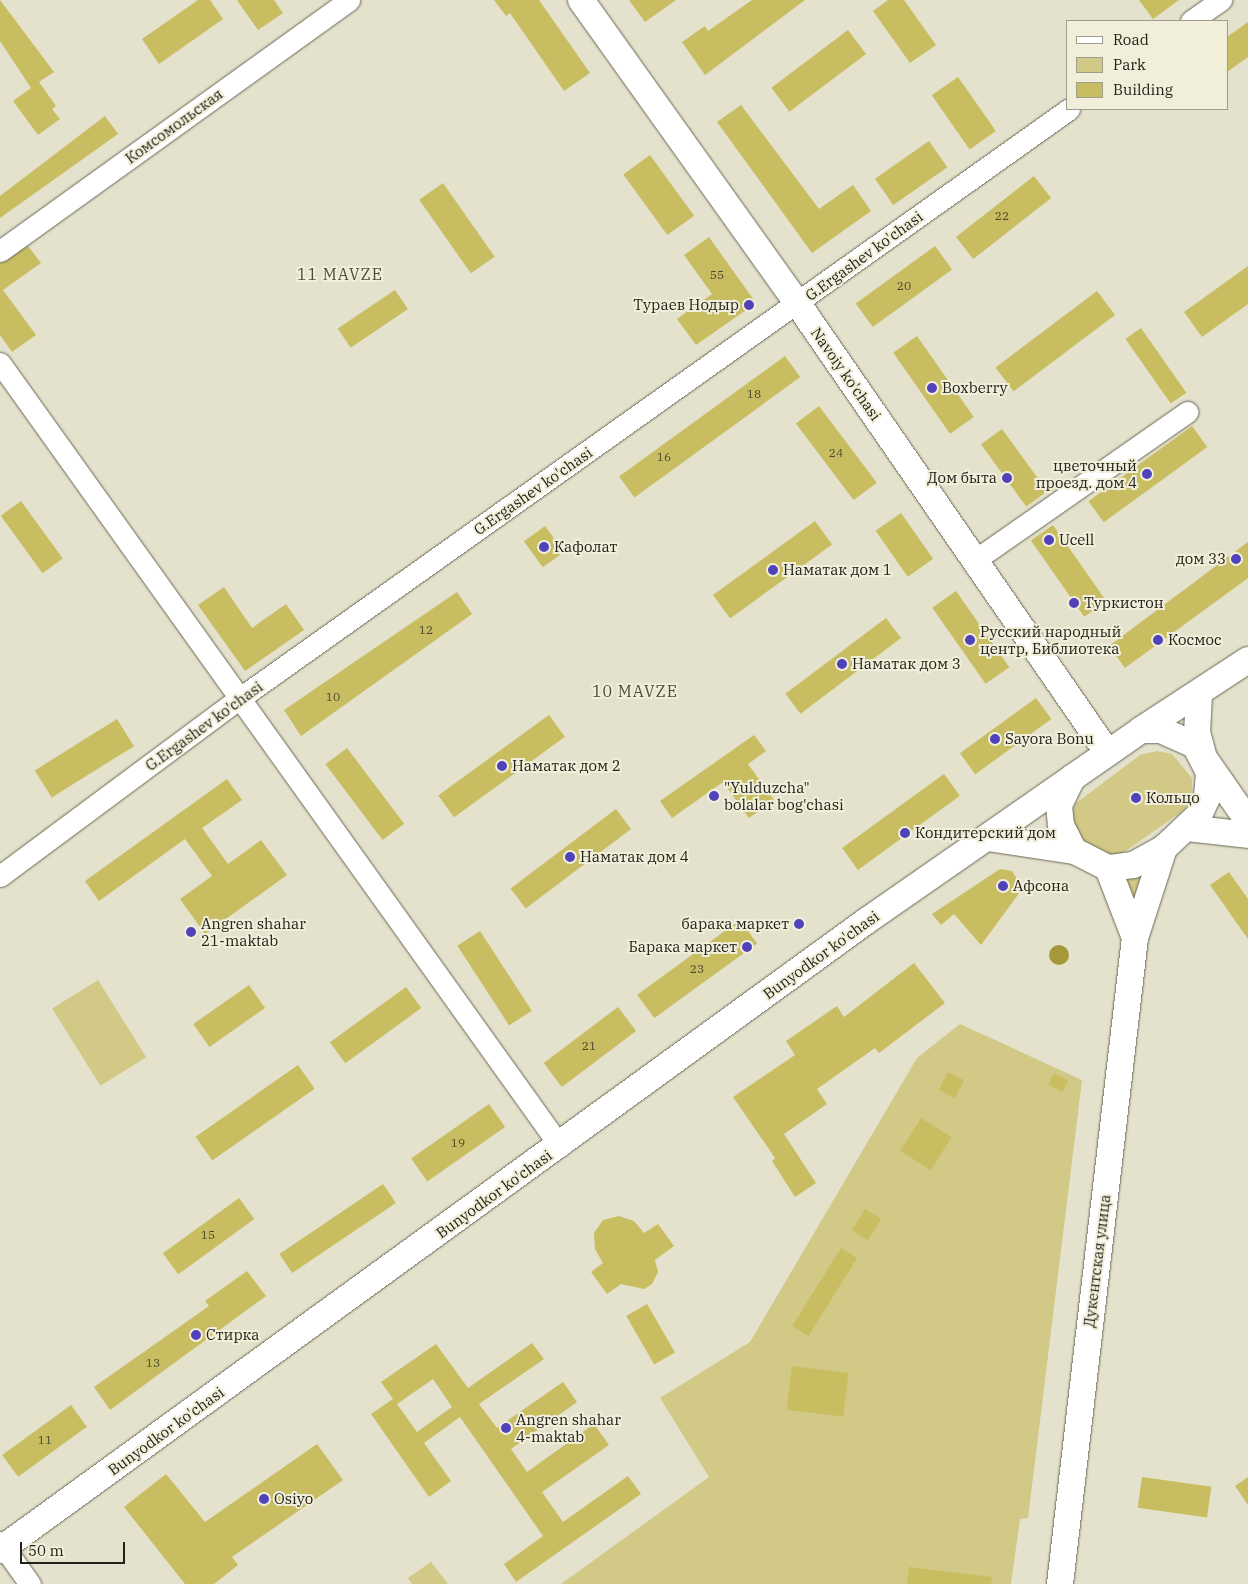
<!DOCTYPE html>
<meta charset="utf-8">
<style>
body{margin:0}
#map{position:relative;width:1248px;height:1584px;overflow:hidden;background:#e4e2cd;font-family:"IBM Plex Serif",serif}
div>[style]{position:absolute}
.green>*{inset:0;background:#d1c985;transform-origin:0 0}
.water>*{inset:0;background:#a49839}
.round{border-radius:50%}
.building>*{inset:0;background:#c8bd60;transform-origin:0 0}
.roads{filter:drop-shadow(0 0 1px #696754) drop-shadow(0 0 1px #696754)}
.minor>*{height:21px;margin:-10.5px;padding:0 10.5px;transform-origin:10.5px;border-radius:10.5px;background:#fff}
.major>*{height:26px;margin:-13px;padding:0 13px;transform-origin:13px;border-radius:13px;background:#fff}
.dots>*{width:14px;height:14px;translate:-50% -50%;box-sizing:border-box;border:2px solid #f1efda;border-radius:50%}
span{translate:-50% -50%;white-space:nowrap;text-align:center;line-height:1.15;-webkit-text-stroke:4px #f1efda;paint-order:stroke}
.number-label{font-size:12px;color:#4c492c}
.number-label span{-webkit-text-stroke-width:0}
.street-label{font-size:15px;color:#23221a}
.poi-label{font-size:15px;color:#23221a}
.right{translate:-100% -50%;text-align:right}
.left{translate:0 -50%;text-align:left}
.neighbourhood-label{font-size:16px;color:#4d4b3a;letter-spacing:1px}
.legend{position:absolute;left:1066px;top:20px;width:162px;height:90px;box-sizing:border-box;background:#f1efda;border:1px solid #9f9d8d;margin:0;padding:6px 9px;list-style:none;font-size:15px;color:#23221a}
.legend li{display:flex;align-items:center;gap:10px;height:25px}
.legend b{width:25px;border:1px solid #9f9d8d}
.scale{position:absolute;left:20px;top:1542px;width:105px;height:22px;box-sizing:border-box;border:2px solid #23221a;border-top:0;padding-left:6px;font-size:15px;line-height:18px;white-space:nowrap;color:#23221a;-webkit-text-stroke:4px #f1efda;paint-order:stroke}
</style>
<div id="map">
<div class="green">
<i style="clip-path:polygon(1157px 751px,1172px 754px,1192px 778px,1192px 797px,1184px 810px,1120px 855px,1099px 856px,1083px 848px,1071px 820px,1075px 804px,1140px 755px)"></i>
<i style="clip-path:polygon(1148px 874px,1133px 913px,1121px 877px)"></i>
<i style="left:98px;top:980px;width:91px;height:54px;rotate:58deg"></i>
<i style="clip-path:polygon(960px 1024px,1082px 1080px,1028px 1518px,1020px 1519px,1011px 1584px,561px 1584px,709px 1477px,660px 1398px,750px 1342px,917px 1058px)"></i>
<i style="clip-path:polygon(431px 1562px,448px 1584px,412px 1584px,408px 1578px)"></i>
</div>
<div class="water">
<i class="round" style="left:1049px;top:945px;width:20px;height:20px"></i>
</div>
<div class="building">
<i style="clip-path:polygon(0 0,54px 72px,39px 82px,56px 106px,52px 109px,60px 119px,38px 135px,13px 101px,31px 88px,0 41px)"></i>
<i style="clip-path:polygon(198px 0,210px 0,223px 19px,159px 64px,142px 39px)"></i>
<i style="clip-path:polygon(237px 0,274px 0,283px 13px,258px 30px)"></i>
<i style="clip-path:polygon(494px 0,539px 0,590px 73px,564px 91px,510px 13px,506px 16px)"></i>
<i style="clip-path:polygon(629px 0,676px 0,645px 22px)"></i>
<i style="clip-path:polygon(752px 0,805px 0,705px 75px,682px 42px,705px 26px,708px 31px)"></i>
<i style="clip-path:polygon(888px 0,904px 0,936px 45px,910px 63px,873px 11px)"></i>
<i style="clip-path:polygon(1139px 0,1179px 0,1153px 19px)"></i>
<i style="clip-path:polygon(1248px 22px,1248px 57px,1227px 72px,1227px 37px)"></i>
<i style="left:848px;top:30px;width:30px;height:96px;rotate:53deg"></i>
<i style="left:958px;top:77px;width:66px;height:32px;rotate:55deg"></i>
<i style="clip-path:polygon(741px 105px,819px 209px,853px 185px,871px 211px,812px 253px,717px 122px)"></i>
<i style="clip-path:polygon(105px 116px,118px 134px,0 218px,0 196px)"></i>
<i style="left:929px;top:141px;width:32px;height:66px;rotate:55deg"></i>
<i style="left:650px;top:155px;width:75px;height:33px;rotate:54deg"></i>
<i style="left:1034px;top:176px;width:28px;height:99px;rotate:52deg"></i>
<i style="left:443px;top:183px;width:90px;height:29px;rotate:55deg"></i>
<i style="clip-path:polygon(709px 237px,756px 303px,696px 345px,677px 319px,712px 294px,684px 255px)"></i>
<i style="clip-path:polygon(28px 246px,41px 263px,3px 290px,36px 335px,12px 352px,0 335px,0 263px)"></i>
<i style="left:935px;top:246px;width:29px;height:98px;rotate:54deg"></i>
<i style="clip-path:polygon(1248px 266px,1248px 304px,1202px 337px,1184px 312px)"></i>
<i style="left:395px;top:290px;width:23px;height:69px;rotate:56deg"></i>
<i style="left:1097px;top:291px;width:30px;height:127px;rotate:53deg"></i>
<i style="left:1141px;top:328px;width:79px;height:19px;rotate:55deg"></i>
<i style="left:917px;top:336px;width:99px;height:29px;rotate:55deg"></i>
<i style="left:785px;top:356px;width:26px;height:205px;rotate:54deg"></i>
<i style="left:819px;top:406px;width:96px;height:29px;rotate:53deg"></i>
<i style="left:1192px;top:426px;width:26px;height:128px;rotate:54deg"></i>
<i style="left:1002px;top:429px;width:77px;height:26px;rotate:54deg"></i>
<i style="left:21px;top:501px;width:71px;height:25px;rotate:54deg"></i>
<i style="left:901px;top:513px;width:56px;height:31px;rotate:55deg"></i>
<i style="left:815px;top:521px;width:29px;height:126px;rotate:54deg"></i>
<i style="left:1053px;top:525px;width:93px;height:27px;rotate:55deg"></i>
<i style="left:545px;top:526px;width:32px;height:26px;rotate:54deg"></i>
<i style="clip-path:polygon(1248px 542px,1248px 578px,1125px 668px,1109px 646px)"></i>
<i style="clip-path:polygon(224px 587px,252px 628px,286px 604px,304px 630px,245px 671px,198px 605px)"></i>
<i style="left:956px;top:591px;width:93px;height:29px;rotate:55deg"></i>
<i style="clip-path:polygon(457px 592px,472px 614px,301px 736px,284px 710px)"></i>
<i style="left:886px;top:618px;width:25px;height:126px;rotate:53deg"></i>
<i style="left:1036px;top:698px;width:26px;height:94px;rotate:54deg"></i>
<i style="left:549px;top:715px;width:27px;height:137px;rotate:54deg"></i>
<i style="left:117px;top:719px;width:32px;height:97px;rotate:58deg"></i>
<i style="clip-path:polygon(754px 735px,766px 751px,748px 764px,774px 800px,749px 818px,723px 782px,672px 818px,660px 801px)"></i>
<i style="left:347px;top:748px;width:95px;height:27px;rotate:53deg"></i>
<i style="left:944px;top:774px;width:27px;height:126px;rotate:54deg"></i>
<i style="clip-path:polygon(227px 779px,242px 800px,202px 828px,228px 864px,261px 840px,287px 875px,205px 934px,180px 899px,212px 876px,185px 839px,99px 901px,85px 881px)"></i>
<i style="left:616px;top:809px;width:25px;height:132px;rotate:53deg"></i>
<i style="clip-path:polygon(1000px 869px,1012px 871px,1023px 888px,981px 945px,954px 914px,941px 925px,932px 914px)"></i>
<i style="clip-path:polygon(1229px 872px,1248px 899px,1248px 939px,1210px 885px)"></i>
<i style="left:740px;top:920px;width:29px;height:127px;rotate:54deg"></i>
<i style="left:480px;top:931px;width:95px;height:27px;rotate:57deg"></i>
<i style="clip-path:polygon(914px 963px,945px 1003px,879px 1053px,875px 1048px,817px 1089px,827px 1104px,784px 1134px,816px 1183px,795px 1197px,772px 1161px,775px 1158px,733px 1097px,795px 1055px,786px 1041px,837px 1006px,844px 1017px)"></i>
<i style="left:249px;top:985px;width:28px;height:68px;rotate:55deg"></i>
<i style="left:406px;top:987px;width:26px;height:94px;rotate:54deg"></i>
<i style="left:618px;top:1007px;width:30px;height:93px;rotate:53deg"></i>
<i style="left:298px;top:1065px;width:29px;height:125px;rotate:55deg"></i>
<i style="left:948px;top:1072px;width:18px;height:20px;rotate:27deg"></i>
<i style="left:1054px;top:1073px;width:16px;height:13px;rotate:27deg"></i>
<i style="left:489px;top:1104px;width:28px;height:95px;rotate:55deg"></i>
<i style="left:921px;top:1118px;width:36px;height:39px;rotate:32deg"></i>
<i style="left:383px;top:1184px;width:23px;height:125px;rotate:56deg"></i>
<i style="left:239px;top:1198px;width:26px;height:94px;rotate:54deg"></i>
<i style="left:865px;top:1209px;width:19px;height:25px;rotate:32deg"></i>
<i style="clip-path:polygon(619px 1216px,634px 1221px,644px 1233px,658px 1224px,674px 1246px,655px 1260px,658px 1272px,652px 1284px,644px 1289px,621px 1284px,607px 1294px,591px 1272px,603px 1263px,595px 1249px,594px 1233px,603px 1220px)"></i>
<i style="left:841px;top:1248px;width:19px;height:92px;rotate:32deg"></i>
<i style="clip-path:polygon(247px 1271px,266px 1296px,110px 1410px,94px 1387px,209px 1306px,205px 1301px)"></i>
<i style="left:647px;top:1304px;width:56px;height:24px;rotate:60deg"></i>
<i style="clip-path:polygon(evenodd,532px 1343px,544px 1359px,479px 1404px,497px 1428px,563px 1382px,577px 1402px,511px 1449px,527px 1472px,594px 1424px,609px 1445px,542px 1492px,563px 1522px,628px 1476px,641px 1494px,516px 1582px,504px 1564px,543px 1536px,460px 1417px,424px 1443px,451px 1481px,429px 1497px,371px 1414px,393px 1399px,381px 1382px,436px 1344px,468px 1388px,532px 1343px,433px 1379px,452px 1407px,417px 1432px,397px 1404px,433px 1379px)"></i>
<i style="left:792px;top:1366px;width:57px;height:44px;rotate:7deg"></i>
<i style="left:71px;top:1405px;width:27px;height:85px;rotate:54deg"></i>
<i style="clip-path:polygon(317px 1444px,343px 1480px,232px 1557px,238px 1565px,214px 1584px,185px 1584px,124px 1507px,166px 1474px,205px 1522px)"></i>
<i style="left:1142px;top:1477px;width:70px;height:31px;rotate:8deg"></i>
<i style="clip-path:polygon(1248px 1477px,1248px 1505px,1235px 1486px)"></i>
<i style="clip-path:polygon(909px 1567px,992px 1577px,991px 1584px,907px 1584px)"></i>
</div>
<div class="roads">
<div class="minor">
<i style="left:1191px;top:21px;width:37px;rotate:-35deg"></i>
<i style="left:0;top:251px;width:430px;rotate:-35.7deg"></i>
<i style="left:0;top:363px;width:963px;rotate:54.43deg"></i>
<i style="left:975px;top:560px;width:259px;rotate:-34.9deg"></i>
<i style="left:0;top:876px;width:299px;rotate:-36.6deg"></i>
<i style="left:240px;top:698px;width:1017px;rotate:-35.39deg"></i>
<i style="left:0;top:1542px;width:52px;rotate:54.5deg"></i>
</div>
<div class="major">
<i style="left:581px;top:0;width:374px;rotate:54.5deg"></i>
<i style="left:798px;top:304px;width:544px;rotate:55.4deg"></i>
<i style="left:1199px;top:695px;width:37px;rotate:93deg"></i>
<i style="left:1197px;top:732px;width:27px;rotate:75deg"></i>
<i style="left:1204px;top:758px;width:77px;rotate:55.1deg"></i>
<i style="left:1141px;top:730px;width:20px"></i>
<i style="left:1161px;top:730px;width:37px;rotate:24deg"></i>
<i style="left:1195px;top:745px;width:31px;rotate:63deg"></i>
<i style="left:1209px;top:773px;width:25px;rotate:95deg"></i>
<i style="left:1207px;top:798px;width:19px;rotate:115deg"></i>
<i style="left:1199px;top:815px;width:48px;rotate:136.7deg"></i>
<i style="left:1164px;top:848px;width:35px;rotate:151deg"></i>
<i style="left:1133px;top:865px;width:25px;rotate:173deg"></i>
<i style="left:1108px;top:868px;width:38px;rotate:-153deg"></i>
<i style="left:1074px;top:851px;width:29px;rotate:-117deg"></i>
<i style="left:1061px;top:825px;width:20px;rotate:-96deg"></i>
<i style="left:1059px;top:805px;width:30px;rotate:-64deg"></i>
<i style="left:1072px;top:778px;width:84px;rotate:-34.8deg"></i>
<i style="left:1141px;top:730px;width:128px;rotate:-33.2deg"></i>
<i style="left:1187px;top:828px;width:61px;rotate:6.5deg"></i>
<i style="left:989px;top:838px;width:86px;rotate:8.7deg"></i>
<i style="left:1108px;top:868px;width:75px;rotate:68.9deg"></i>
<i style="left:0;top:1550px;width:1069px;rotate:-35.98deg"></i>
<i style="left:865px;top:922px;width:252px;rotate:-34.8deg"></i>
<i style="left:1060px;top:1584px;width:650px;rotate:-83.38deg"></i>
<i style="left:1135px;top:938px;width:95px;rotate:-72.1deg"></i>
</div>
</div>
<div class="dots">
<i style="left:749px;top:305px;background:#5042b9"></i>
<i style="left:932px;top:388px;background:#5042b9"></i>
<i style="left:1147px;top:474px;background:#5042b9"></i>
<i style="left:1007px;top:478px;background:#5042b9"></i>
<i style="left:1049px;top:540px;background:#5042b9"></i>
<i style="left:544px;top:547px;background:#5042b9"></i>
<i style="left:1236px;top:559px;background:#5042b9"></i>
<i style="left:773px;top:570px;background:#5042b9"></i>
<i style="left:1074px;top:603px;background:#5042b9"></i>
<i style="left:970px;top:640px;background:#5042b9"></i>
<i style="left:1158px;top:640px;background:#5042b9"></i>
<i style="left:842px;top:664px;background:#5042b9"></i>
<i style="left:995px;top:739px;background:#5042b9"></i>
<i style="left:502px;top:766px;background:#5042b9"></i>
<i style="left:714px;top:796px;background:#5042b9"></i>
<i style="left:1136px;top:798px;background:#5042b9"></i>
<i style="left:905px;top:833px;background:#5042b9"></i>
<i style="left:570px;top:857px;background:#5042b9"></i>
<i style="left:1003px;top:886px;background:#5042b9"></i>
<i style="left:799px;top:924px;background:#5042b9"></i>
<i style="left:191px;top:932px;background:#5042b9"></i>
<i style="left:747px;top:947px;background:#5042b9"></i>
<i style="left:196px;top:1335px;background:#5042b9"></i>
<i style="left:506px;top:1428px;background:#5042b9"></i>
<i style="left:264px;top:1499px;background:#5042b9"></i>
</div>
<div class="number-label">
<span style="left:1002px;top:216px">22</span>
<span style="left:717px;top:275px">55</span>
<span style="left:904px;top:286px">20</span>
<span style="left:754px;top:394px">18</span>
<span style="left:836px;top:453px">24</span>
<span style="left:664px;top:457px">16</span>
<span style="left:426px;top:630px">12</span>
<span style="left:333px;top:697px">10</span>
<span style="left:697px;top:969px">23</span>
<span style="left:589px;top:1046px">21</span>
<span style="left:458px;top:1143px">19</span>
<span style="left:208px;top:1235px">15</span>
<span style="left:153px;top:1363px">13</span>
<span style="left:45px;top:1440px">11</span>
</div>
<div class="street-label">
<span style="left:174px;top:126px;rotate:-36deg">Комсомольская</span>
<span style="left:864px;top:256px;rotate:-36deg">G.Ergashev ko'chasi</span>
<span style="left:846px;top:374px;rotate:55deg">Navoiy ko'chasi</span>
<span style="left:533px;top:491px;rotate:-35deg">G.Ergashev ko'chasi</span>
<span style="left:204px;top:726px;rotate:-36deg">G.Ergashev ko'chasi</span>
<span style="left:821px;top:955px;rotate:-36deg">Bunyodkor ko'chasi</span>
<span style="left:494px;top:1194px;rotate:-36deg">Bunyodkor ko'chasi</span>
<span style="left:1097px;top:1261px;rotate:-83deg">Дукентская улица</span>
<span style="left:166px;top:1431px;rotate:-36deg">Bunyodkor ko'chasi</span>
</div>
<div class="poi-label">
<span class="right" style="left:739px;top:305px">Тураев Нодыр</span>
<span class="left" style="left:942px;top:388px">Boxberry</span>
<span class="right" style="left:1137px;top:474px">цветочный<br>проезд. дом 4</span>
<span class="right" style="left:997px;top:478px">Дом быта</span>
<span class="left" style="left:1059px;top:540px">Ucell</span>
<span class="left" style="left:554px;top:547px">Кафолат</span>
<span class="right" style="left:1226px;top:559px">дом 33</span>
<span class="left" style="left:783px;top:570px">Наматак дом 1</span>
<span class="left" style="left:1084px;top:603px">Туркистон</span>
<span class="left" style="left:980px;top:640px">Русский народный<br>центр, Библиотека</span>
<span class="left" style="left:1168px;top:640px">Космос</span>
<span class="left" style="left:852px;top:664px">Наматак дом 3</span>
<span class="left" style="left:1005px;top:739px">Sayora Bonu</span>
<span class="left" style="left:512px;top:766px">Наматак дом 2</span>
<span class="left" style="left:724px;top:796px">"Yulduzcha"<br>bolalar bog'chasi</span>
<span class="left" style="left:1146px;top:798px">Кольцо</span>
<span class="left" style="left:915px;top:833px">Кондитерский дом</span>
<span class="left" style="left:580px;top:857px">Наматак дом 4</span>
<span class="left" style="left:1013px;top:886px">Афсона</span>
<span class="left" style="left:201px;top:932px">Angren shahar<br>21-maktab</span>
<span class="right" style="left:789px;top:924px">барака маркет</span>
<span class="right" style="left:737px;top:947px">Барака маркет</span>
<span class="left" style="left:206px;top:1335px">Стирка</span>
<span class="left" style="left:516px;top:1428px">Angren shahar<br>4-maktab</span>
<span class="left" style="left:274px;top:1499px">Osiyo</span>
</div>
<div class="neighbourhood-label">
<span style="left:340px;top:274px">11 MAVZE</span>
<span style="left:635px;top:691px">10 MAVZE</span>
</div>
<ul class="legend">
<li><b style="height:6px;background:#fff"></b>Road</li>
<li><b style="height:14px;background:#d1c985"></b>Park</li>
<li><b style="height:14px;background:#c8bd60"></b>Building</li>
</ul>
<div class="scale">50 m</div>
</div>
